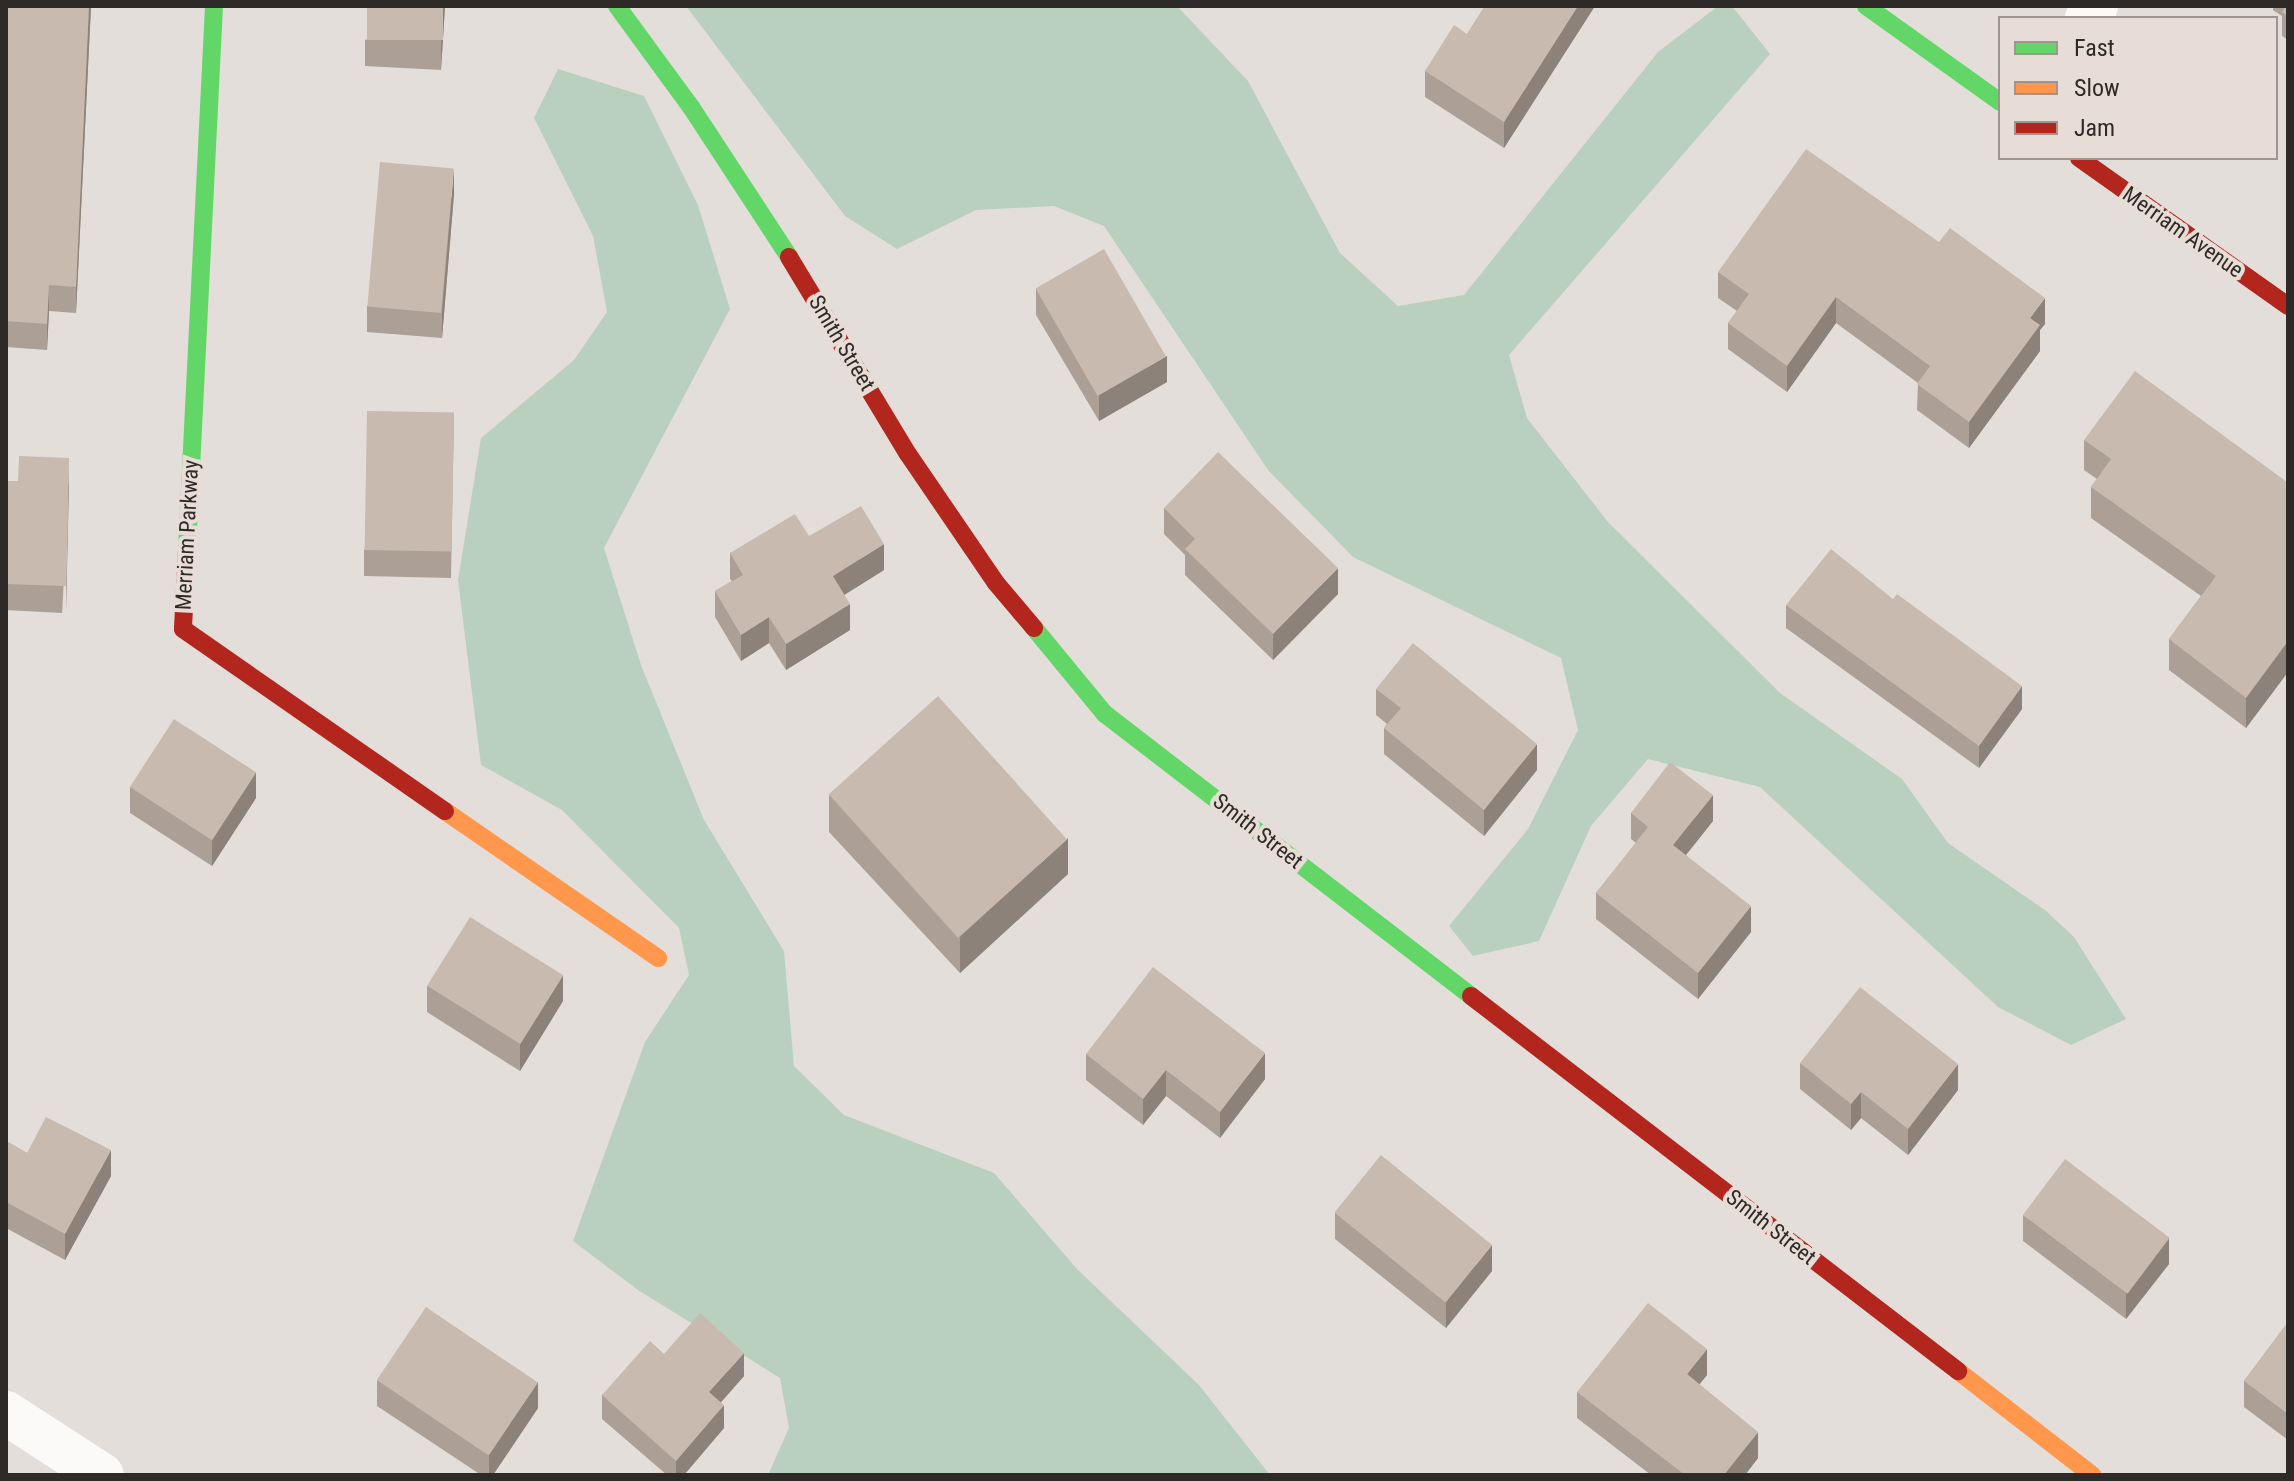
<!DOCTYPE html>
<style>
body{margin:0}
#map{position:relative;width:2294px;height:1481px;overflow:hidden;background:#e4deda;font-family:"Roboto Condensed",sans-serif}
div>[style]{position:absolute}
.green>*{inset:0;background:#bad0be}
.street>*{height:44px;margin:-22px;padding:0 22px;transform-origin:22px;border-radius:22px;background:#fbfaf9}
.fast>*{height:18px;margin:-9px;padding:0 9px;transform-origin:9px;border-radius:9px;background:#63d668}
.slow>*{height:18px;margin:-9px;padding:0 9px;transform-origin:9px;border-radius:9px;background:#ff974d}
.jam>*{height:18px;margin:-9px;padding:0 9px;transform-origin:9px;border-radius:9px;background:#b3261e}
.wall>*{inset:0;background:#aca096;transform-origin:0 0}
.shaded-wall>*{inset:0;background:#8c827a}
.building>*{inset:0;background:#c8baaf;transform-origin:0 0}
span{translate:-50% -50%;white-space:nowrap;text-align:center;line-height:1.15;-webkit-text-stroke:8px #e8ddd6;paint-order:stroke}
.street-label{font-size:22px;color:#2e2a27}
.frame{position:absolute;inset:0;border:8px solid #2e2a27;pointer-events:none}
.legend{position:absolute;left:1998px;top:16px;width:280px;height:144px;box-sizing:border-box;background:#e8ddd6;border:2px solid #9e9590;margin:0;padding:10px 14px;list-style:none;font-size:24px;color:#2e2a27}
.legend li{display:flex;align-items:center;gap:16px;height:40px}
.legend b{width:40px;border:2px solid #9e9590}
</style>
<div id="map">
<div class="green">
<i style="clip-path:polygon(686px 6px,1177px 6px,1248px 81px,1340px 253px,1398px 306px,1464px 295px,1658px 52px,1718px 6px,1732px 6px,1770px 54px,1509px 355px,1527px 418px,1608px 522px,1780px 693px,1902px 779px,1948px 843px,2045px 910px,2074px 937px,2126px 1019px,2071px 1045px,1998px 1007px,1760px 787px,1648px 759px,1591px 826px,1539px 941px,1473px 956px,1449px 926px,1528px 829px,1578px 730px,1561px 658px,1353px 557px,1268px 470px,1104px 226px,1054px 206px,976px 210px,897px 249px,845px 216px)"></i>
<i style="clip-path:polygon(558px 69px,644px 96px,698px 205px,730px 309px,604px 548px,641px 665px,704px 820px,784px 951px,794px 1066px,844px 1115px,994px 1173px,1077px 1269px,1199px 1385px,1270px 1475px,768px 1475px,789px 1428px,780px 1378px,638px 1290px,573px 1241px,645px 1042px,689px 975px,679px 928px,562px 810px,481px 765px,458px 580px,481px 438px,574px 360px,607px 312px,593px 236px,534px 118px)"></i>
</div>
<div class="street">
<i style="left:2087px;top:18px;width:15px;rotate:-53deg"></i>
<i style="left:6px;top:1413px;width:114px;rotate:32.9deg"></i>
</div>
<div class="fast">
<i style="left:617px;top:6px;width:125px;rotate:53.8deg"></i>
<i style="left:691px;top:107px;width:179px;rotate:56.8deg"></i>
<i style="left:1866px;top:6px;width:165px;rotate:35.6deg"></i>
<i style="left:187px;top:549px;width:544px;rotate:-87.15deg"></i>
<i style="left:1034px;top:628px;width:112px;rotate:50.5deg"></i>
<i style="left:1105px;top:714px;width:462px;rotate:37.6deg"></i>
</div>
<div class="slow">
<i style="left:445px;top:811px;width:259px;rotate:34.6deg"></i>
<i style="left:1958px;top:1371px;width:170px;rotate:37.8deg"></i>
</div>
<div class="jam">
<i style="left:2079px;top:158px;width:256px;rotate:35.3deg"></i>
<i style="left:789px;top:257px;width:230px;rotate:58.9deg"></i>
<i style="left:908px;top:454px;width:156px;rotate:55.7deg"></i>
<i style="left:996px;top:583px;width:59px;rotate:49.8deg"></i>
<i style="left:187px;top:549px;width:80px;rotate:92.9deg"></i>
<i style="left:183px;top:629px;width:319px;rotate:34.8deg"></i>
<i style="left:1471px;top:996px;width:615px;rotate:37.6deg"></i>
</div>
<div class="wall">
<i style="clip-path:polygon(6px 6px,91px 6px,76px 313px,49px 311px,47px 350px,6px 347px,6px 34px,7px 12px,6px 12px)"></i>
<i style="clip-path:polygon(445px 6px,441px 70px,365px 66px,365px 40px)"></i>
<i style="clip-path:polygon(1485px 6px,1595px 6px,1504px 148px,1425px 97px,1425px 71px,1467px 34px)"></i>
<i style="clip-path:polygon(2273px 6px,2288px 6px,2288px 40px,2282px 36px,2282px 16px,2273px 10px)"></i>
<i style="clip-path:polygon(454px 194px,442px 338px,367px 332px,367px 306px)"></i>
<i style="clip-path:polygon(1718px 272px,2045px 324px,2040px 330px,2040px 351px,1969px 448px,1917px 410px,1918px 383px,1836px 323px,1787px 392px,1728px 349px,1728px 323px,1737px 311px,1718px 298px)"></i>
<i style="clip-path:polygon(1036px 289px,1167px 382px,1099px 421px,1036px 315px)"></i>
<i style="clip-path:polygon(454px 413px,451px 578px,364px 576px,364px 550px)"></i>
<i style="clip-path:polygon(2084px 440px,2287px 482px,2288px 480px,2288px 672px,2246px 728px,2169px 670px,2169px 639px,2201px 596px,2091px 518px,2091px 487px,2097px 479px,2084px 470px)"></i>
<i style="left:6px;top:481px;width:63px;height:129px;rotate:3deg"></i>
<i style="clip-path:polygon(1164px 508px,1338px 594px,1273px 660px,1185px 575px,1185px 555px,1164px 534px)"></i>
<i style="clip-path:polygon(809px 536px,884px 570px,844px 595px,850px 630px,786px 670px,769px 643px,741px 661px,715px 617px,715px 591px,732px 581px,730px 579px,730px 553px)"></i>
<i style="clip-path:polygon(1786px 605px,2022px 709px,1979px 768px,1786px 628px)"></i>
<i style="clip-path:polygon(1376px 689px,1537px 770px,1484px 836px,1384px 754px,1384px 728px,1387px 724px,1376px 715px)"></i>
<i style="clip-path:polygon(130px 787px,256px 798px,212px 866px,130px 813px)"></i>
<i style="clip-path:polygon(829px 795px,1068px 874px,960px 973px,829px 832px)"></i>
<i style="clip-path:polygon(1631px 813px,1713px 821px,1686px 855px,1751px 932px,1698px 999px,1596px 919px,1596px 893px,1636px 843px,1631px 839px)"></i>
<i style="clip-path:polygon(427px 986px,563px 1001px,520px 1071px,427px 1012px)"></i>
<i style="clip-path:polygon(1086px 1054px,1265px 1079px,1220px 1138px,1166px 1096px,1143px 1125px,1086px 1080px)"></i>
<i style="clip-path:polygon(1800px 1063px,1958px 1090px,1908px 1155px,1861px 1118px,1851px 1130px,1800px 1089px)"></i>
<i style="clip-path:polygon(6px 1141px,27px 1153px,111px 1176px,65px 1260px,6px 1228px)"></i>
<i style="clip-path:polygon(1335px 1213px,1492px 1271px,1446px 1328px,1335px 1239px)"></i>
<i style="clip-path:polygon(2023px 1215px,2169px 1264px,2126px 1319px,2023px 1241px)"></i>
<i style="clip-path:polygon(2288px 1322px,2288px 1440px,2244px 1407px,2244px 1381px)"></i>
<i style="clip-path:polygon(664px 1354px,744px 1376px,720px 1403px,724px 1428px,684px 1475px,667px 1475px,602px 1419px,602px 1395px)"></i>
<i style="clip-path:polygon(1707px 1375px,1699px 1384px,1758px 1458px,1745px 1475px,1651px 1475px,1577px 1418px,1577px 1392px)"></i>
<i style="clip-path:polygon(377px 1380px,538px 1408px,493px 1475px,481px 1475px,377px 1406px)"></i>
</div>
<div class="shaded-wall">
<i style="clip-path:polygon(89px 6px,91px 6px,76px 313px,76px 287px)"></i>
<i style="clip-path:polygon(443px 6px,445px 6px,441px 70px,441px 44px)"></i>
<i style="clip-path:polygon(1578px 6px,1595px 6px,1504px 148px,1504px 122px)"></i>
<i style="clip-path:polygon(454px 168px,454px 194px,442px 338px,442px 312px)"></i>
<i style="clip-path:polygon(49px 285px,49px 311px,47px 350px,47px 324px)"></i>
<i style="clip-path:polygon(1836px 297px,1836px 323px,1787px 392px,1787px 366px)"></i>
<i style="clip-path:polygon(2045px 298px,2045px 324px,2040px 330px,2040px 351px,1969px 448px,1969px 422px,2030px 318px)"></i>
<i style="clip-path:polygon(1167px 356px,1167px 382px,1099px 421px,1099px 395px)"></i>
<i style="clip-path:polygon(69px 458px,69px 484px,66px 612px,66px 586px)"></i>
<i style="clip-path:polygon(884px 544px,884px 570px,833px 602px,833px 576px)"></i>
<i style="clip-path:polygon(1338px 568px,1338px 594px,1273px 660px,1273px 634px)"></i>
<i style="clip-path:polygon(850px 604px,850px 630px,786px 670px,786px 644px)"></i>
<i style="clip-path:polygon(769px 617px,769px 643px,741px 661px,741px 635px)"></i>
<i style="clip-path:polygon(2288px 641px,2288px 672px,2246px 728px,2246px 698px)"></i>
<i style="clip-path:polygon(2022px 686px,2022px 709px,1979px 768px,1979px 746px)"></i>
<i style="clip-path:polygon(1537px 744px,1537px 770px,1484px 836px,1484px 810px)"></i>
<i style="clip-path:polygon(256px 772px,256px 798px,212px 866px,212px 840px)"></i>
<i style="clip-path:polygon(1713px 795px,1713px 821px,1673px 871px,1673px 845px)"></i>
<i style="clip-path:polygon(1068px 838px,1068px 874px,960px 973px,960px 937px)"></i>
<i style="clip-path:polygon(1751px 906px,1751px 932px,1698px 999px,1698px 973px)"></i>
<i style="clip-path:polygon(563px 975px,563px 1001px,520px 1071px,520px 1044px)"></i>
<i style="clip-path:polygon(1265px 1053px,1265px 1079px,1220px 1138px,1220px 1112px)"></i>
<i style="clip-path:polygon(1958px 1064px,1958px 1090px,1908px 1155px,1908px 1129px)"></i>
<i style="clip-path:polygon(1166px 1070px,1166px 1096px,1143px 1125px,1143px 1099px)"></i>
<i style="clip-path:polygon(1861px 1092px,1861px 1118px,1851px 1130px,1851px 1104px)"></i>
<i style="clip-path:polygon(111px 1150px,111px 1176px,65px 1260px,65px 1234px)"></i>
<i style="clip-path:polygon(2169px 1238px,2169px 1264px,2126px 1319px,2126px 1293px)"></i>
<i style="clip-path:polygon(1492px 1245px,1492px 1271px,1446px 1328px,1446px 1302px)"></i>
<i style="clip-path:polygon(1707px 1349px,1707px 1375px,1687px 1400px,1687px 1374px)"></i>
<i style="clip-path:polygon(744px 1353px,744px 1376px,709px 1416px,709px 1392px)"></i>
<i style="clip-path:polygon(538px 1382px,538px 1408px,493px 1475px,489px 1475px,489px 1454px)"></i>
<i style="clip-path:polygon(724px 1405px,724px 1428px,684px 1475px,676px 1475px,676px 1461px)"></i>
<i style="clip-path:polygon(1758px 1432px,1758px 1458px,1745px 1475px,1724px 1475px)"></i>
</div>
<div class="building">
<i style="clip-path:polygon(8px 6px,89px 6px,76px 287px,49px 285px,47px 324px,6px 321px,6px 34px)"></i>
<i style="left:367px;top:6px;width:76px;height:34px"></i>
<i style="clip-path:polygon(1485px 6px,1578px 6px,1504px 122px,1425px 71px,1454px 25px,1467px 34px)"></i>
<i style="clip-path:polygon(2286px 6px,2288px 6px,2288px 16px,2282px 12px)"></i>
<i style="clip-path:polygon(1806px 149px,1939px 242px,1950px 228px,2045px 298px,2030px 318px,2040px 325px,1969px 422px,1917px 384px,1930px 366px,1836px 297px,1787px 366px,1728px 323px,1749px 294px,1718px 272px)"></i>
<i style="left:380px;top:162px;width:74px;height:145px;rotate:5deg"></i>
<i style="left:1104px;top:249px;width:124px;height:79px;rotate:60deg"></i>
<i style="clip-path:polygon(2135px 371px,2287px 482px,2288px 480px,2288px 641px,2246px 698px,2169px 639px,2216px 576px,2091px 487px,2111px 459px,2084px 440px)"></i>
<i style="left:367px;top:411px;width:87px;height:139px;rotate:1deg"></i>
<i style="clip-path:polygon(1218px 452px,1338px 568px,1273px 634px,1185px 549px,1195px 539px,1164px 508px)"></i>
<i style="clip-path:polygon(19px 456px,69px 458px,66px 586px,6px 584px,6px 481px,18px 481px)"></i>
<i style="clip-path:polygon(861px 506px,884px 544px,833px 576px,850px 604px,786px 644px,769px 617px,741px 635px,715px 591px,743px 575px,730px 553px,795px 514px,809px 536px)"></i>
<i style="clip-path:polygon(1831px 549px,1893px 599px,1897px 594px,2022px 686px,1979px 746px,1786px 605px)"></i>
<i style="clip-path:polygon(1413px 643px,1537px 744px,1484px 810px,1384px 728px,1401px 708px,1376px 689px)"></i>
<i style="left:938px;top:696px;width:193px;height:147px;rotate:48deg"></i>
<i style="left:174px;top:719px;width:98px;height:81px;rotate:33deg"></i>
<i style="clip-path:polygon(1670px 762px,1713px 795px,1673px 845px,1751px 906px,1698px 973px,1596px 893px,1648px 827px,1631px 813px)"></i>
<i style="left:470px;top:917px;width:110px;height:81px;rotate:32deg"></i>
<i style="clip-path:polygon(1153px 967px,1265px 1053px,1220px 1112px,1166px 1070px,1143px 1099px,1086px 1054px)"></i>
<i style="clip-path:polygon(1860px 987px,1958px 1064px,1908px 1129px,1861px 1092px,1851px 1104px,1800px 1063px)"></i>
<i style="clip-path:polygon(46px 1117px,111px 1150px,65px 1234px,6px 1202px,6px 1141px,27px 1153px)"></i>
<i style="left:1381px;top:1155px;width:143px;height:74px;rotate:39deg"></i>
<i style="left:2065px;top:1159px;width:131px;height:70px;rotate:37deg"></i>
<i style="clip-path:polygon(1648px 1303px,1707px 1349px,1687px 1374px,1758px 1432px,1724px 1475px,1685px 1475px,1577px 1392px)"></i>
<i style="left:426px;top:1307px;width:135px;height:88px;rotate:34deg"></i>
<i style="clip-path:polygon(700px 1313px,744px 1353px,709px 1392px,724px 1405px,676px 1461px,602px 1395px,650px 1341px,664px 1354px)"></i>
<i style="clip-path:polygon(2288px 1322px,2288px 1414px,2244px 1381px)"></i>
</div>
<div class="street-label">
<span style="left:2183px;top:232px;rotate:35deg">Merriam Avenue</span>
<span style="left:842px;top:343px;rotate:59deg">Smith Street</span>
<span style="left:187px;top:535px;rotate:-87deg">Merriam Parkway</span>
<span style="left:1258px;top:831px;rotate:38deg">Smith Street</span>
<span style="left:1771px;top:1227px;rotate:38deg">Smith Street</span>
</div>
<div class="frame"></div>
<ul class="legend">
<li><b style="height:10px;background:#63d668"></b>Fast</li>
<li><b style="height:10px;background:#ff974d"></b>Slow</li>
<li><b style="height:10px;background:#b3261e"></b>Jam</li>
</ul>
</div>
